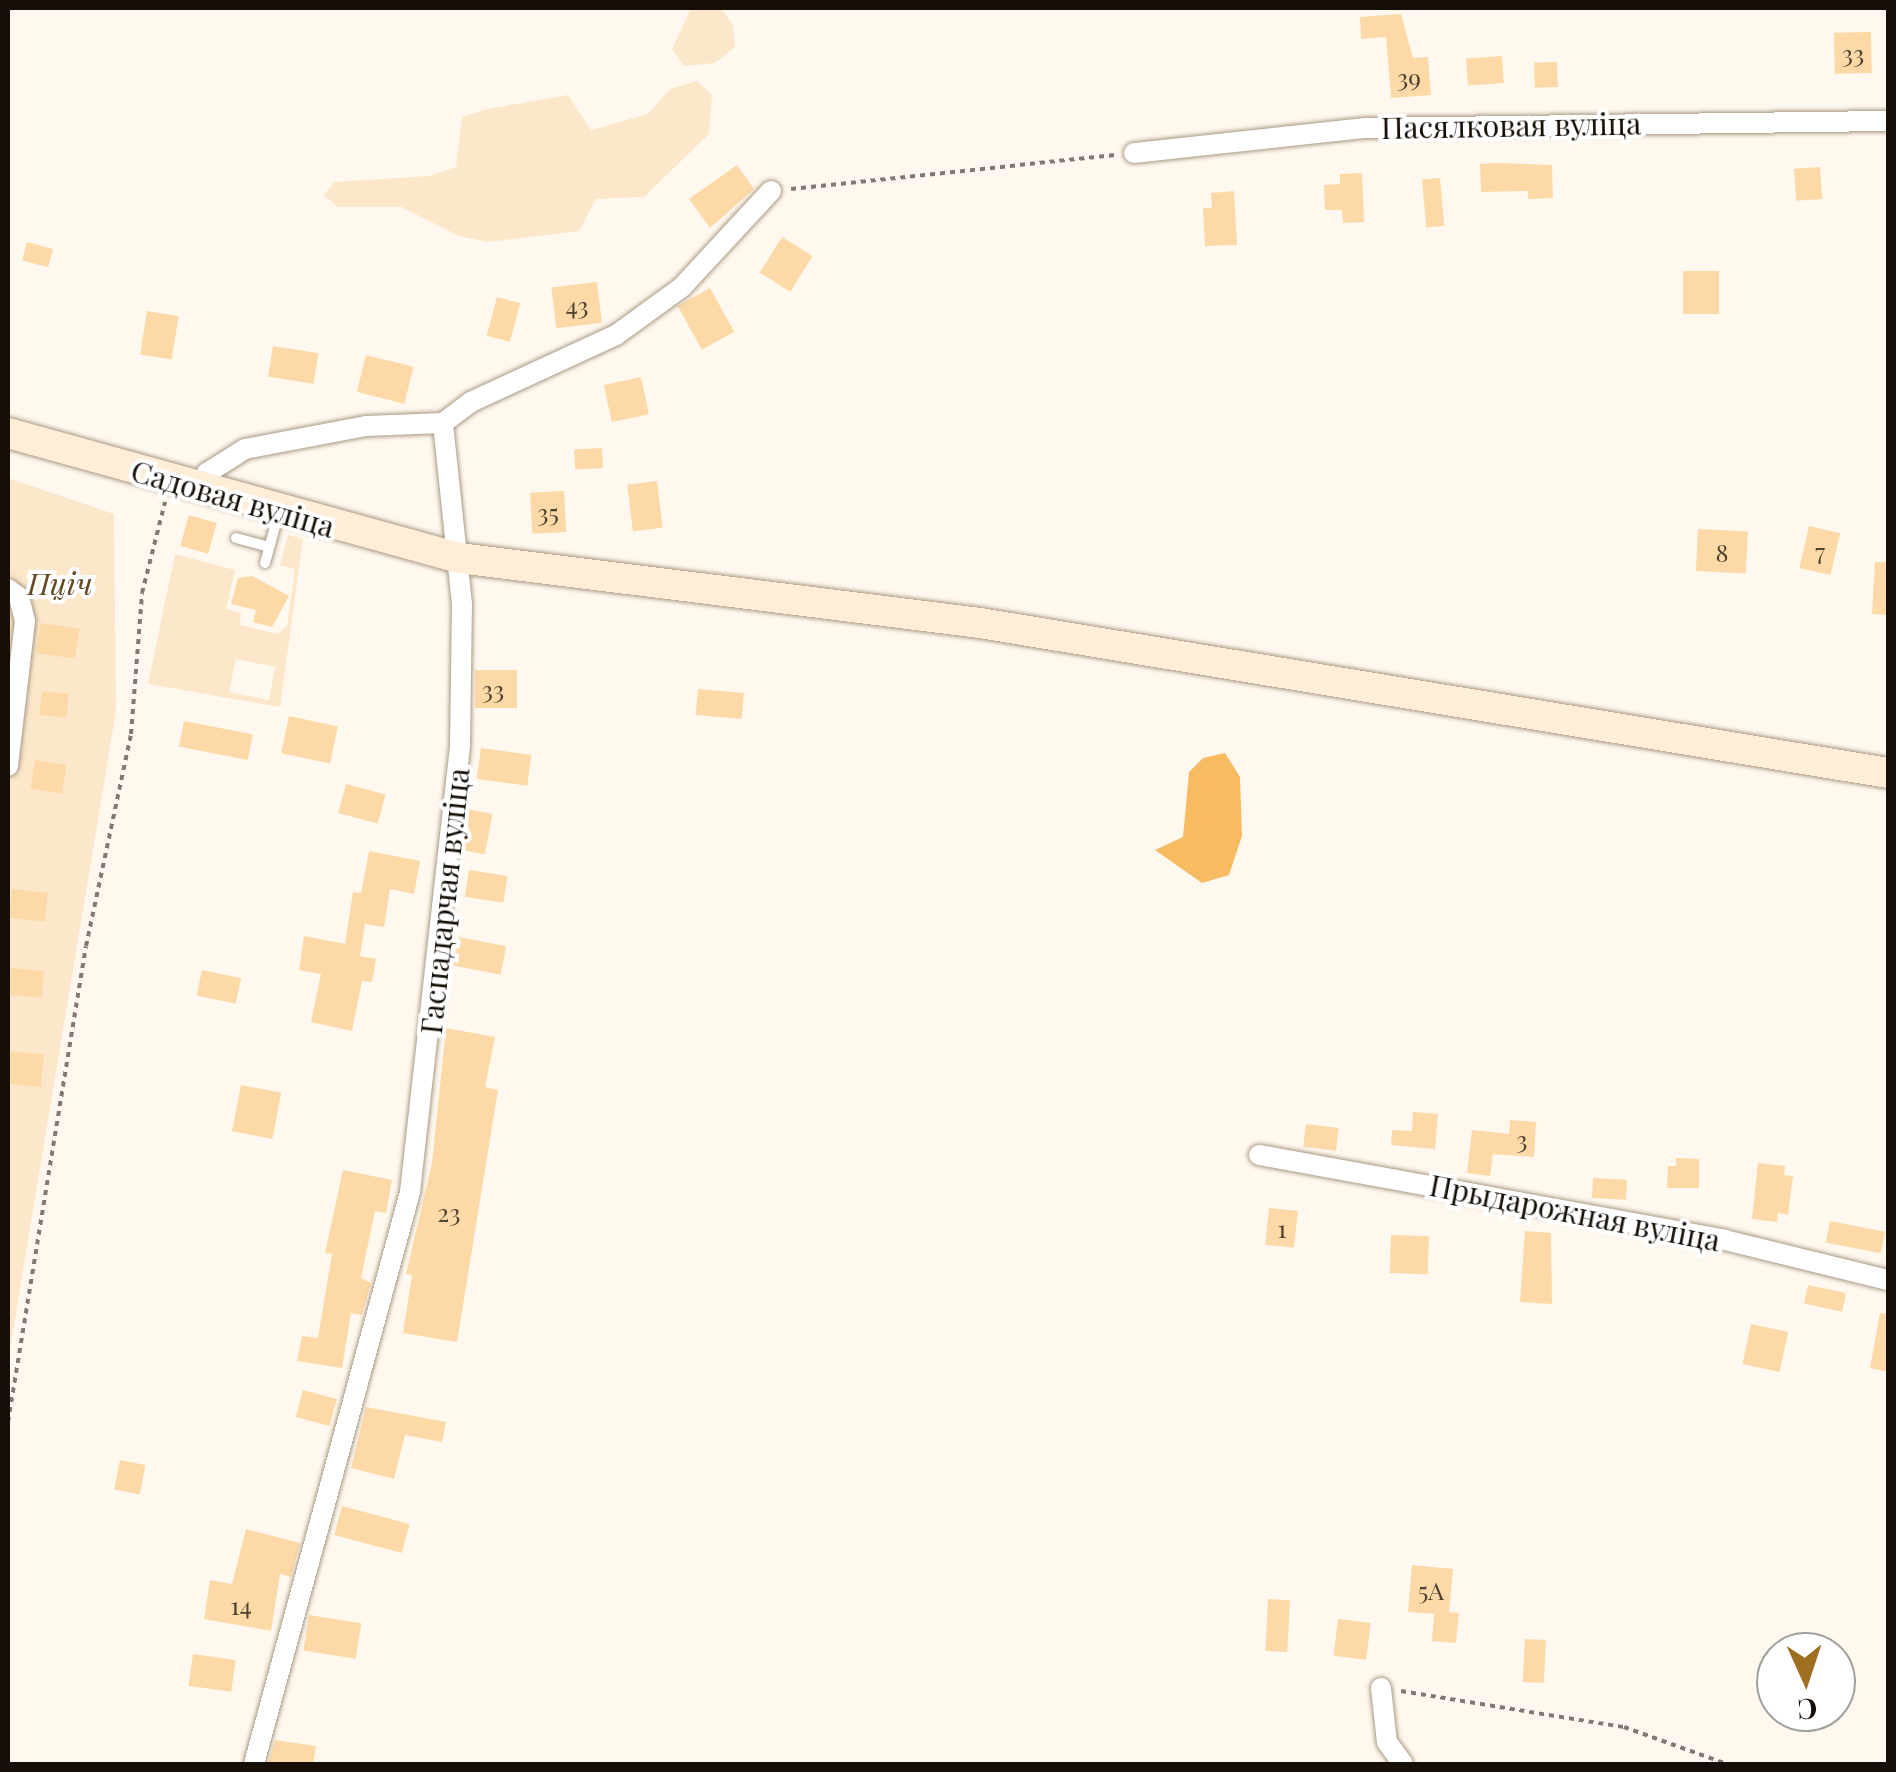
<!DOCTYPE html>
<meta charset="utf-8">
<style>
body{margin:0}
#map{position:relative;width:1896px;height:1772px;overflow:hidden;background:#fff8ef;font-family:"Playfair Display",serif}
div>[style]{position:absolute}
.green>*{inset:0;background:#fce7ca}
.water>*{inset:0;background:#f7bb62}
.building>*{inset:0;background:#fdd9a7;transform-origin:0 0}
.path>*{height:4px;margin-top:-2px;transform-origin:0;background:repeating-linear-gradient(90deg,#817a73 0 5px,transparent 0 10px)}
.roads{filter:drop-shadow(0 0 2px #a99984) drop-shadow(0 0 2px #a99984)}
.lane>*{height:10px;margin:-5px;padding:0 5px;transform-origin:5px;border-radius:5px;background:#fff}
.street>*{height:20px;margin:-10px;padding:0 10px;transform-origin:10px;border-radius:10px;background:#fff}
.secondary>*{height:30px;margin:-15px;padding:0 15px;transform-origin:15px;border-radius:15px;background:#feeed8}
span{translate:-50% -50%;white-space:nowrap;text-align:center;line-height:1.15;-webkit-text-stroke:8px #fff;paint-order:stroke}
.number-label{font-size:25px;color:#4f4230}
.number-label span{-webkit-text-stroke-width:0}
.street-label{font-size:30px;color:#150f08}
.park-label{font-size:30px;color:#644b26;font-style:italic}
.frame{position:absolute;inset:0;border:10px solid #150f08;pointer-events:none}
.north{position:absolute;left:1756px;top:1632px;width:100px;height:100px;box-sizing:border-box;background:#fff;border:2px solid #a19f9c;border-radius:50%;rotate:177deg;font-size:28px;font-weight:700;line-height:40px;text-align:center;color:#150f08}
.north::after{content:'';display:block;margin:auto;width:35px;height:45px;background:#9e6f21;clip-path:polygon(50% 0,100% 100%,50% 72%,0 100%)}
</style>
<div id="map">
<div class="green">
<i style="clip-path:polygon(691px 8px,721px 8px,733px 25px,735px 47px,715px 63px,684px 66px,672px 49px)"></i>
<i style="clip-path:polygon(697px 81px,712px 95px,709px 134px,644px 197px,596px 199px,579px 231px,488px 242px,459px 236px,402px 207px,338px 207px,324px 195px,334px 182px,429px 176px,456px 167px,462px 117px,488px 109px,568px 95px,591px 130px,648px 114px,670px 89px)"></i>
<i style="clip-path:polygon(8px 478px,114px 514px,116px 711px,8px 1361px)"></i>
<i style="clip-path:polygon(evenodd,288px 535px,303px 539px,280px 707px,148px 684px,175px 554px,235px 570px,226px 609px,241px 613px,240px 625px,278px 634px,287px 626px,295px 569px,280px 565px,288px 535px,236px 659px,275px 667px,269px 700px,229px 692px,236px 659px)"></i>
</div>
<div class="water">
<i style="clip-path:polygon(1225px 753px,1240px 777px,1242px 836px,1229px 875px,1202px 883px,1155px 850px,1183px 837px,1189px 772px,1203px 758px)"></i>
</div>
<div class="building">
<i style="clip-path:polygon(1401px 14px,1413px 58px,1428px 57px,1431px 95px,1391px 98px,1386px 37px,1361px 39px,1360px 17px)"></i>
<i style="left:1871px;top:32px;width:41px;height:37px;rotate:89deg"></i>
<i style="left:1502px;top:56px;width:27px;height:36px;rotate:86deg"></i>
<i style="left:1557px;top:62px;width:25px;height:23px;rotate:88deg"></i>
<i style="clip-path:polygon(1496px 163px,1552px 165px,1553px 198px,1528px 199px,1528px 191px,1481px 192px,1480px 164px)"></i>
<i style="clip-path:polygon(737px 165px,754px 189px,710px 228px,689px 199px)"></i>
<i style="left:1820px;top:167px;width:32px;height:26px;rotate:86deg"></i>
<i style="clip-path:polygon(1362px 173px,1364px 222px,1343px 223px,1342px 210px,1325px 210px,1324px 185px,1340px 184px,1340px 174px)"></i>
<i style="left:1440px;top:178px;width:48px;height:18px;rotate:85deg"></i>
<i style="clip-path:polygon(1234px 191px,1237px 245px,1205px 246px,1203px 208px,1212px 208px,1211px 193px)"></i>
<i style="left:782px;top:237px;width:36px;height:42px;rotate:32deg"></i>
<i style="left:27px;top:242px;width:27px;height:19px;rotate:15deg"></i>
<i style="left:1683px;top:271px;width:36px;height:43px"></i>
<i style="left:597px;top:282px;width:41px;height:46px;rotate:83deg"></i>
<i style="left:710px;top:288px;width:50px;height:37px;rotate:61deg"></i>
<i style="left:497px;top:297px;width:24px;height:40px;rotate:15deg"></i>
<i style="left:147px;top:311px;width:32px;height:44px;rotate:9deg"></i>
<i style="left:273px;top:346px;width:46px;height:31px;rotate:9deg"></i>
<i style="left:366px;top:355px;width:49px;height:38px;rotate:14deg"></i>
<i style="left:641px;top:377px;width:38px;height:38px;rotate:78deg"></i>
<i style="left:602px;top:448px;width:20px;height:28px;rotate:87deg"></i>
<i style="left:657px;top:481px;width:47px;height:30px;rotate:83deg"></i>
<i style="left:564px;top:491px;width:41px;height:34px;rotate:87deg"></i>
<i style="left:189px;top:515px;width:29px;height:32px;rotate:16deg"></i>
<i style="left:1809px;top:526px;width:32px;height:43px;rotate:13deg"></i>
<i style="left:1698px;top:529px;width:50px;height:42px;rotate:3deg"></i>
<i style="clip-path:polygon(1875px 562px,1888px 562px,1888px 615px,1872px 614px)"></i>
<i style="clip-path:polygon(252px 576px,289px 596px,272px 627px,253px 622px,256px 610px,231px 604px,238px 578px)"></i>
<i style="left:41px;top:623px;width:39px;height:30px;rotate:9deg"></i>
<i style="left:475px;top:670px;width:42px;height:38px"></i>
<i style="left:698px;top:689px;width:46px;height:26px;rotate:5deg"></i>
<i style="left:42px;top:691px;width:27px;height:24px;rotate:6deg"></i>
<i style="left:289px;top:716px;width:50px;height:38px;rotate:12deg"></i>
<i style="left:184px;top:721px;width:70px;height:26px;rotate:11deg"></i>
<i style="left:481px;top:748px;width:51px;height:31px;rotate:8deg"></i>
<i style="left:35px;top:760px;width:32px;height:29px;rotate:9deg"></i>
<i style="left:346px;top:784px;width:41px;height:30px;rotate:15deg"></i>
<i style="left:467px;top:809px;width:26px;height:41px;rotate:11deg"></i>
<i style="clip-path:polygon(369px 851px,420px 861px,414px 894px,390px 889px,384px 927px,365px 924px,360px 956px,376px 959px,372px 982px,362px 981px,352px 1031px,311px 1022px,321px 974px,299px 970px,304px 936px,345px 944px,353px 892px,361px 893px)"></i>
<i style="left:469px;top:870px;width:39px;height:27px;rotate:9deg"></i>
<i style="left:12px;top:889px;width:36px;height:29px;rotate:6deg"></i>
<i style="left:459px;top:937px;width:48px;height:29px;rotate:11deg"></i>
<i style="left:11px;top:968px;width:33px;height:27px;rotate:5deg"></i>
<i style="left:202px;top:970px;width:40px;height:26px;rotate:12deg"></i>
<i style="clip-path:polygon(446px 1028px,495px 1037px,485px 1087px,498px 1090px,457px 1342px,403px 1333px,412px 1275px,406px 1274px,432px 1163px)"></i>
<i style="left:8px;top:1051px;width:36px;height:33px;rotate:5deg"></i>
<i style="left:241px;top:1085px;width:41px;height:47px;rotate:11deg"></i>
<i style="clip-path:polygon(1413px 1112px,1438px 1114px,1435px 1149px,1391px 1145px,1392px 1130px,1412px 1131px)"></i>
<i style="clip-path:polygon(1510px 1120px,1536px 1122px,1534px 1157px,1493px 1154px,1490px 1176px,1467px 1173px,1472px 1130px,1509px 1134px)"></i>
<i style="left:1306px;top:1124px;width:33px;height:23px;rotate:7deg"></i>
<i style="clip-path:polygon(1676px 1158px,1699px 1159px,1699px 1188px,1667px 1188px,1668px 1166px,1676px 1166px)"></i>
<i style="clip-path:polygon(1758px 1163px,1785px 1166px,1784px 1175px,1793px 1176px,1788px 1215px,1778px 1213px,1777px 1222px,1752px 1219px)"></i>
<i style="clip-path:polygon(343px 1170px,392px 1180px,386px 1213px,375px 1211px,361px 1278px,371px 1283px,362px 1315px,351px 1313px,342px 1368px,297px 1361px,302px 1336px,318px 1338px,332px 1254px,325px 1253px)"></i>
<i style="left:1593px;top:1178px;width:34px;height:20px;rotate:3deg"></i>
<i style="left:1269px;top:1208px;width:29px;height:37px;rotate:6deg"></i>
<i style="left:1830px;top:1221px;width:56px;height:22px;rotate:11deg"></i>
<i style="clip-path:polygon(1525px 1231px,1551px 1233px,1552px 1304px,1520px 1302px)"></i>
<i style="left:1391px;top:1235px;width:38px;height:38px;rotate:2deg"></i>
<i style="left:1808px;top:1285px;width:39px;height:19px;rotate:12deg"></i>
<i style="clip-path:polygon(1880px 1313px,1888px 1314px,1888px 1372px,1870px 1368px)"></i>
<i style="left:1751px;top:1324px;width:38px;height:41px;rotate:12deg"></i>
<i style="left:303px;top:1390px;width:35px;height:28px;rotate:15deg"></i>
<i style="clip-path:polygon(366px 1407px,446px 1422px,442px 1442px,405px 1435px,394px 1479px,351px 1468px)"></i>
<i style="left:120px;top:1460px;width:26px;height:30px;rotate:11deg"></i>
<i style="left:342px;top:1506px;width:70px;height:30px;rotate:15deg"></i>
<i style="clip-path:polygon(246px 1529px,300px 1543px,291px 1577px,280px 1574px,271px 1631px,204px 1619px,210px 1580px,232px 1584px)"></i>
<i style="clip-path:polygon(1412px 1565px,1453px 1569px,1449px 1612px,1459px 1613px,1456px 1643px,1432px 1641px,1434px 1614px,1408px 1612px)"></i>
<i style="left:1268px;top:1599px;width:22px;height:52px;rotate:3deg"></i>
<i style="left:309px;top:1615px;width:53px;height:36px;rotate:9deg"></i>
<i style="left:1338px;top:1619px;width:33px;height:37px;rotate:7deg"></i>
<i style="left:1525px;top:1639px;width:21px;height:43px;rotate:3deg"></i>
<i style="left:193px;top:1654px;width:43px;height:32px;rotate:8deg"></i>
<i style="clip-path:polygon(275px 1740px,316px 1746px,313px 1764px,268px 1764px)"></i>
</div>
<div class="path">
<i style="left:791px;top:189px;width:326px;rotate:-6deg"></i>
<i style="left:8px;top:1422px;width:482px;rotate:-80.7deg"></i>
<i style="left:86px;top:946px;width:217px;rotate:-78deg"></i>
<i style="left:131px;top:734px;width:141px;rotate:-85.5deg"></i>
<i style="left:142px;top:593px;width:94px;rotate:-75.8deg"></i>
<i style="left:1401px;top:1691px;width:226px;rotate:9.2deg"></i>
<i style="left:1624px;top:1727px;width:109px;rotate:19.8deg"></i>
</div>
<div class="roads">
<div class="lane">
<i style="left:236px;top:538px;width:34px;rotate:15deg"></i>
<i style="left:265px;top:563px;width:53px;rotate:-74.6deg"></i>
</div>
<div class="street">
<i style="left:1134px;top:153px;width:232px;rotate:-6.2deg"></i>
<i style="left:1365px;top:128px;width:523px;rotate:-0.77deg"></i>
<i style="left:200px;top:488px;width:17px;rotate:-65deg"></i>
<i style="left:207px;top:473px;width:45px;rotate:-32.3deg"></i>
<i style="left:245px;top:449px;width:123px;rotate:-10.8deg"></i>
<i style="left:366px;top:426px;width:77px;rotate:-2.2deg"></i>
<i style="left:8px;top:589px;width:14px;rotate:36deg"></i>
<i style="left:19px;top:597px;width:25px;rotate:76deg"></i>
<i style="left:25px;top:621px;width:146px;rotate:96.7deg"></i>
<i style="left:1259px;top:1155px;width:474px;rotate:10.3deg"></i>
<i style="left:1725px;top:1240px;width:168px;rotate:13.8deg"></i>
<i style="left:1381px;top:1688px;width:54px;rotate:83.7deg"></i>
<i style="left:1387px;top:1742px;width:27px;rotate:54deg"></i>
<i style="left:254px;top:1764px;width:593px;rotate:-74.74deg"></i>
<i style="left:410px;top:1192px;width:450px;rotate:-83.6deg"></i>
<i style="left:460px;top:745px;width:141px;rotate:-89.2deg"></i>
<i style="left:462px;top:604px;width:182px;rotate:-96deg"></i>
<i style="left:443px;top:423px;width:35px;rotate:-37deg"></i>
<i style="left:471px;top:402px;width:160px;rotate:-24.8deg"></i>
<i style="left:616px;top:335px;width:82px;rotate:-36deg"></i>
<i style="left:682px;top:287px;width:131px;rotate:-47.2deg"></i>
</div>
<div class="secondary">
<i style="left:8px;top:433px;width:468px;rotate:15.5deg"></i>
<i style="left:459px;top:558px;width:525px;rotate:7.11deg"></i>
<i style="left:980px;top:623px;width:920px;rotate:9.38deg"></i>
</div>
</div>
<div class="number-label">
<span style="left:1853px;top:53px">33</span>
<span style="left:1409px;top:77px">39</span>
<span style="left:577px;top:305px">43</span>
<span style="left:548px;top:512px">35</span>
<span style="left:1820px;top:551px">7</span>
<span style="left:1722px;top:552px">8</span>
<span style="left:493px;top:689px">33</span>
<span style="left:1522px;top:1139px">3</span>
<span style="left:449px;top:1212px">23</span>
<span style="left:1282px;top:1228px">1</span>
<span style="left:1431px;top:1590px">5А</span>
<span style="left:241px;top:1605px">14</span>
</div>
<div class="street-label">
<span style="left:1511px;top:125px;rotate:-1deg">Пасялковая вуліца</span>
<span style="left:233px;top:498px;rotate:16deg">Садовая вуліца</span>
<span style="left:444px;top:901px;rotate:-84deg">Гаспадарчая вуліца</span>
<span style="left:1575px;top:1212px;rotate:11deg">Прыдарожная вуліца</span>
</div>
<div class="park-label">
<span style="left:60px;top:583px">Пціч</span>
</div>
<div class="frame"></div>
<div class="north">С</div>
</div>
